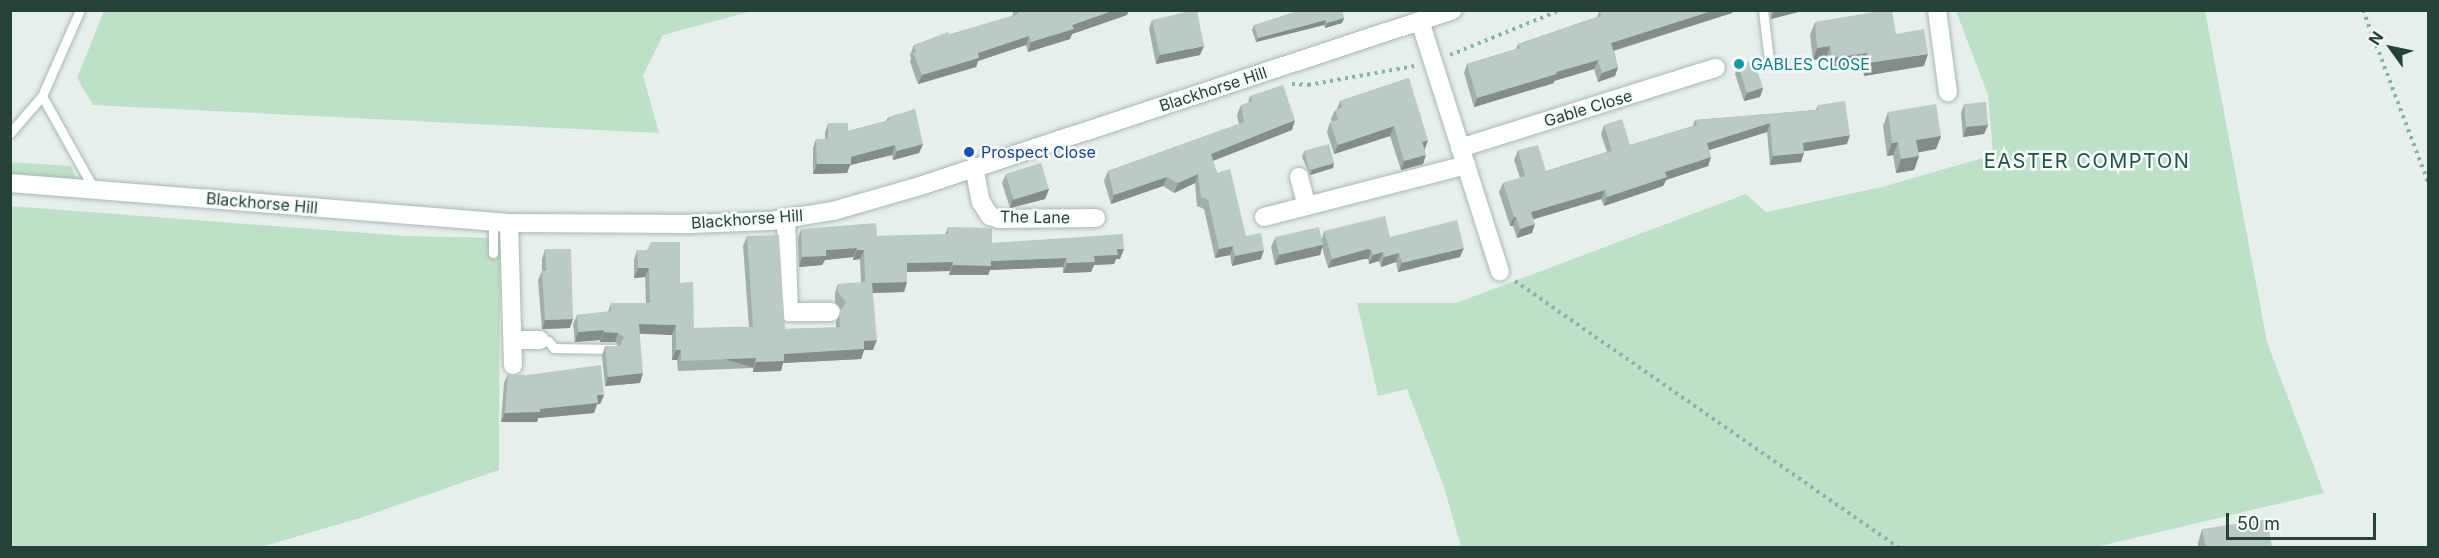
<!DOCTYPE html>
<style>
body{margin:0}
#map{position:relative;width:2439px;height:558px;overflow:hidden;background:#e6efeb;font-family:Inter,sans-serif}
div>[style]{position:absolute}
.green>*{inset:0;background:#bfe0c8}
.path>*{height:4px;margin-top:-2px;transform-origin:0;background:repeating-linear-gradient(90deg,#86b3a5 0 3px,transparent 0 7.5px)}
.roads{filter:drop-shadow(0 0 2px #a8b8b2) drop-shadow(0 0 2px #a8b8b2)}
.lane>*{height:9px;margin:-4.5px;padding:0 4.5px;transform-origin:4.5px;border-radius:4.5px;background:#fff}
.street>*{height:18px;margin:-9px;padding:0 9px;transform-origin:9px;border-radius:9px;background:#fff}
.secondary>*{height:18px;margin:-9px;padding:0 9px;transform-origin:9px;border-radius:9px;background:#fff}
.wall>*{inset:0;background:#a1aea9}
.shaded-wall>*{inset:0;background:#838d89;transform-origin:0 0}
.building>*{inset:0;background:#bbcac4;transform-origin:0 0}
.dots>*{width:16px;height:16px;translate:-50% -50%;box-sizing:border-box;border:3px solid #f7fbf9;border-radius:50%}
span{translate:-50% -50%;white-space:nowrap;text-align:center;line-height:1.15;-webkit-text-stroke:5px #f7fbf9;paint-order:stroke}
.culture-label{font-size:16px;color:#0d838f}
.left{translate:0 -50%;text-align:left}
.street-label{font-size:16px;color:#24423a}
.transit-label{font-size:16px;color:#164399}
.quarter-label{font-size:20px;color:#1f5548;letter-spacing:1.5px}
.frame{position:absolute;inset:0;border:12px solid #24423a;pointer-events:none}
.north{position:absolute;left:2361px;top:18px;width:60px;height:60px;-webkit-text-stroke:4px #f7fbf9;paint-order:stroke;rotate:303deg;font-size:16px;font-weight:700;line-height:24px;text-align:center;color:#24423a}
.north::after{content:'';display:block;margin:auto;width:21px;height:27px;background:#24423a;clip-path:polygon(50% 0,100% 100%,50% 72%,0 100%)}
.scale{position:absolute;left:2226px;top:513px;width:150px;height:27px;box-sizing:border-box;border:3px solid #24423a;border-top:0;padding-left:8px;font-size:18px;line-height:21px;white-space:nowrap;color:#24423a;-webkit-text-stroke:4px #f7fbf9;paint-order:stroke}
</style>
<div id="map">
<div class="green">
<i style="clip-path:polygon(104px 11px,104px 10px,752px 11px,663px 35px,643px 75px,659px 133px,93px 105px,77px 78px)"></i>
<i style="clip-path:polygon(1956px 11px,2205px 11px,2267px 342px,2324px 493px,2096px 547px,1461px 547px,1444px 487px,1407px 389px,1378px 396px,1357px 303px,1456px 303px,1746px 194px,1766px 212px,1882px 187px,1993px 155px,1988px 95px)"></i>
<i style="clip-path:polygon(10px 162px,71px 166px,77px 180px,11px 175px)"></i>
<i style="clip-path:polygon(10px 206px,406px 236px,500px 238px,499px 470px,360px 518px,261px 547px,11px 547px)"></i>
</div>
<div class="path">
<i style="left:2363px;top:10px;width:184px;rotate:69.3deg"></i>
<i style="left:1450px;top:55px;width:120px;rotate:-22.1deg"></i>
<i style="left:1292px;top:84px;width:16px;rotate:4deg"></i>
<i style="left:1308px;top:85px;width:109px;rotate:-10.1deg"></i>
<i style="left:1515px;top:281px;width:468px;rotate:34.8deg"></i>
</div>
<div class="roads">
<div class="lane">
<i style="left:1763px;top:10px;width:51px;rotate:83.3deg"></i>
<i style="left:42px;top:96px;width:107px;rotate:60.8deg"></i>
<i style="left:10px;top:133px;width:49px;rotate:-49.1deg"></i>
<i style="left:42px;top:96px;width:94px;rotate:-66.2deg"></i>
<i style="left:493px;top:253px;width:31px;rotate:-90deg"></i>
<i style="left:540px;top:340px;width:8px;rotate:7deg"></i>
<i style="left:548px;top:341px;width:9px;rotate:49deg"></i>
<i style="left:554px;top:348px;width:60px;rotate:1deg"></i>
</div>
<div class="street">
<i style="left:1937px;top:10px;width:83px;rotate:82.4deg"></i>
<i style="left:1420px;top:21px;width:263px;rotate:72.3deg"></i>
<i style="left:1460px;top:148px;width:268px;rotate:-17.4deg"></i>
<i style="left:974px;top:167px;width:36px;rotate:79deg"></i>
<i style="left:981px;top:202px;width:17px;rotate:57deg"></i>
<i style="left:990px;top:216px;width:9px;rotate:18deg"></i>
<i style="left:999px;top:219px;width:97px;rotate:-0.6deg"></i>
<i style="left:1299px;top:177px;width:30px;rotate:75deg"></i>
<i style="left:1264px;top:217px;width:209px;rotate:-14.4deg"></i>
<i style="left:786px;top:219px;width:93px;rotate:88.2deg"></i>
<i style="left:789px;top:312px;width:42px"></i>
<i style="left:509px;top:223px;width:142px;rotate:88.4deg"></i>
<i style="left:513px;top:340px;width:27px"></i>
</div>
<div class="secondary">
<i style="left:10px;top:183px;width:501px;rotate:4.58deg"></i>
<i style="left:509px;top:223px;width:181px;rotate:0.3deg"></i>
<i style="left:690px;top:224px;width:81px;rotate:-2.1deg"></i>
<i style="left:771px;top:221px;width:63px;rotate:-9.2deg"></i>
<i style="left:833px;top:211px;width:91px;rotate:-16deg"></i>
<i style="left:920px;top:186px;width:561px;rotate:-18.27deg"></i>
</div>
</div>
<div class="wall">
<i style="clip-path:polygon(1014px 10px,1129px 10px,1127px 15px,1072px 34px,1070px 39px,1028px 52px,1026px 45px,978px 61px,976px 67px,918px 84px,910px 62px,911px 58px,910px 55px,914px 45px,1012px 16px)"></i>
<i style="clip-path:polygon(1600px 10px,1733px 10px,1732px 13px,1614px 51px,1618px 67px,1615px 76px,1598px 82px,1594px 69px,1554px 81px,1554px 83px,1474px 107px,1464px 73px,1467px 64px,1516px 49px,1518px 44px,1597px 17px)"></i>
<i style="clip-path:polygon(1770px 10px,1806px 10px,1771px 19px)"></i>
<i style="clip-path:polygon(1344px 18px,1342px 23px,1325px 28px,1324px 25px,1256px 42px,1252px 30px,1254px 25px)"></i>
<i style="clip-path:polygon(1152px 20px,1200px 55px,1156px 64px,1149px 29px)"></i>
<i style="clip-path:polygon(1815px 22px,1896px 34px,1924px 66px,1864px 76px,1862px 65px,1827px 70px,1826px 58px,1813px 60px,1810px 35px)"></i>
<i style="clip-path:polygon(1738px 65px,1763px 88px,1760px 97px,1744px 101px,1735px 74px)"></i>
<i style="clip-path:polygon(1409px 78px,1425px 149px,1423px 164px,1401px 170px,1390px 136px,1334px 154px,1327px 132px,1330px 122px,1332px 122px,1331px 119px,1335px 110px,1337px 109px,1340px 101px)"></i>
<i style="clip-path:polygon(1250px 96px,1292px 130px,1213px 161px,1217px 173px,1246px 236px,1261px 259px,1232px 266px,1230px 255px,1215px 258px,1204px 209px,1197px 206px,1195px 183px,1174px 193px,1163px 186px,1111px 204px,1104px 181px,1108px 171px,1239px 124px,1237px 115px,1241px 105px,1248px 103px)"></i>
<i style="clip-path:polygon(1964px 104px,1988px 125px,1984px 134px,1963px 137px,1961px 113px)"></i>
<i style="clip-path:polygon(1818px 105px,1847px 144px,1804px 151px,1801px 162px,1770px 165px,1767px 132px,1709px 150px,1711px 157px,1708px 166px,1666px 180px,1663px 186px,1604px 206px,1601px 199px,1533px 219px,1532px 233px,1517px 238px,1513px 226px,1510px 226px,1499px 192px,1503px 183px,1520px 178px,1514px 160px,1518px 150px,1546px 171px,1607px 152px,1601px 134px,1604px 125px,1630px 145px,1693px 126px,1695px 120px,1816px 110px)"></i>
<i style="clip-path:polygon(1888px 112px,1941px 136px,1936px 149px,1918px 152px,1919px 156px,1914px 170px,1896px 173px,1893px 155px,1887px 156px,1883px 126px)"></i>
<i style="clip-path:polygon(888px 117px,923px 144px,919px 153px,893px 160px,892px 155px,850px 165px,847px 173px,813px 174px,813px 148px,816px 139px,825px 139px,825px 133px,828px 123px,848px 131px,886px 121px)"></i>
<i style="clip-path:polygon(1304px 152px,1333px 168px,1310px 175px,1302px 157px)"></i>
<i style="clip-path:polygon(1006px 174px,1049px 189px,1045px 199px,1010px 208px,1002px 183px)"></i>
<i style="clip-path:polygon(948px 227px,992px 243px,1120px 259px,1116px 259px,1114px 264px,1094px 265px,1091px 272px,1063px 273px,1063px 267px,990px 270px,988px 275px,949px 275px,950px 271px,907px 272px,907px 282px,904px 292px,873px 293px,873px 350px,864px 350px,861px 359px,783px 363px,781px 371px,753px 372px,753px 368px,678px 371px,677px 360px,672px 360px,672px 335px,640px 334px,640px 383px,605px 386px,602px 356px,605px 346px,619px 346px,615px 342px,600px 342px,600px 340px,575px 342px,573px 324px,577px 315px,608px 312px,611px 303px,646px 303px,645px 277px,634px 278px,634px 260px,637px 250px,680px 283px,694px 328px,749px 327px,743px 246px,747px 236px,785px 329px,836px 328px,836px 322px,841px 310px,835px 302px,835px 293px,838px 284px,861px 283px,860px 259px,853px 260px,853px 257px,825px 260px,822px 265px,799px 267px,798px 238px,801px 229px,877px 236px,945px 235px)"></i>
<i style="clip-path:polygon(1324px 231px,1390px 237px,1460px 257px,1398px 272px,1396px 262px,1381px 267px,1379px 261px,1369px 264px,1368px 259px,1364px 259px,1328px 268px,1322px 247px,1320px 255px,1275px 265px,1271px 247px,1275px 238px,1322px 239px)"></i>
<i style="clip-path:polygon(545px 249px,570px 328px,542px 329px,538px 280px,542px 271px,542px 259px)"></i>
<i style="clip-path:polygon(508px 374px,604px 395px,600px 404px,597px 404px,594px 413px,538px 418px,537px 422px,501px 422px,504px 383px)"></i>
<i style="clip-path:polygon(2202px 529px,2272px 548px,2198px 548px,2198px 543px)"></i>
</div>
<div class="shaded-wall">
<i style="clip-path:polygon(1115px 10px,1129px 10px,1127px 15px,1072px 34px,1070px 39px,1028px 52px,1031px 42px,1072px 25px)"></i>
<i style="clip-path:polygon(1715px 10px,1733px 10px,1732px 13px,1608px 52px,1611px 43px)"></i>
<i style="clip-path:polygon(1774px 10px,1806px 10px,1771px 19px)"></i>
<i style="clip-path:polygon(1344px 18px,1342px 23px,1325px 28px,1327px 23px)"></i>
<i style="clip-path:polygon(1326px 20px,1324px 25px,1256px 42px,1258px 38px)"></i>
<i style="clip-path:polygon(1029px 36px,1026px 45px,978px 61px,976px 67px,918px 84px,922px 75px,978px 53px)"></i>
<i style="clip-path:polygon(1204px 46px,1200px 55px,1156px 64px,1160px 55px)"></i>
<i style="clip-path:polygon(1830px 46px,1826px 58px,1813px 60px,1817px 48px)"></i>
<i style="clip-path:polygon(1867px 53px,1862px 65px,1827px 70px,1832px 58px)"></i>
<i style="clip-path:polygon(1928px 54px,1924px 66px,1864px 76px,1868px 63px)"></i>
<i style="clip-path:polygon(1598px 60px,1594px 69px,1554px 81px,1554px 83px,1474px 107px,1477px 98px,1556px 72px)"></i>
<i style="clip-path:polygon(1618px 67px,1615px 76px,1598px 82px,1602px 73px)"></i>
<i style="clip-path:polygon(1763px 88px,1760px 97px,1744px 101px,1747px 93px)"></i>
<i style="clip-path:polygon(1295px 120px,1292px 130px,1207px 163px,1211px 154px)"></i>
<i style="clip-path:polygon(1770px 123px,1767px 132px,1703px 152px,1707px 143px)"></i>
<i style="clip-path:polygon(1988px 125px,1984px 134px,1963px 137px,1967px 127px)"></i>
<i style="clip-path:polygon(1394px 126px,1390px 136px,1334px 154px,1338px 145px)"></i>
<i style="clip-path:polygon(1850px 135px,1847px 144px,1800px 152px,1803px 143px)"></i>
<i style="clip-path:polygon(1941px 136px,1936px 149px,1911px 154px,1916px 140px)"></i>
<i style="clip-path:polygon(1428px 140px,1425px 149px,1422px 142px)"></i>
<i style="clip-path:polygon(1898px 142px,1893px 155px,1887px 156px,1892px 143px)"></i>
<i style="clip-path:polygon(923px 144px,919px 153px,893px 160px,897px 151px)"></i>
<i style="clip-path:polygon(895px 145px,892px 155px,850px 165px,847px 173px,813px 174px,817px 164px)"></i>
<i style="clip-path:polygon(1804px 153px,1801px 162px,1770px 165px,1773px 156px)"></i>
<i style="clip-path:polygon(1426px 155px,1423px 164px,1401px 170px,1404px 161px)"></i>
<i style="clip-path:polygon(1919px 156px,1914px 170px,1896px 173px,1901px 159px)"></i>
<i style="clip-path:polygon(1711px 157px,1708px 166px,1666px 180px,1663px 186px,1604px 206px,1607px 197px,1665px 172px)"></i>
<i style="clip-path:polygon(1334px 163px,1333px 168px,1310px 175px,1312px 170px)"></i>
<i style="clip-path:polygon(1198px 174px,1195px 183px,1174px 193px,1178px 183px)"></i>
<i style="clip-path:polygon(1167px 177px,1163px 186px,1111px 204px,1114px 195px)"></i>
<i style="clip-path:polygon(1049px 189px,1045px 199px,1010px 208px,1013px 198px)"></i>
<i style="clip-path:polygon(1605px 190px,1601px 199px,1528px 221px,1531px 212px)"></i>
<i style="clip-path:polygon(1514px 217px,1516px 217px,1513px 226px,1510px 226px)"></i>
<i style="clip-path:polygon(1535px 224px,1532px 233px,1517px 238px,1520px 229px)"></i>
<i style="clip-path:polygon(1323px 245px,1320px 255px,1275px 265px,1279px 255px)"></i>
<i style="clip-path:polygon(1233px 246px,1230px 255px,1215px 258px,1219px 249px)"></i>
<i style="clip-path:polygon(857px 248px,853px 257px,825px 260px,822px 265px,799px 267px,802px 257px,826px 250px)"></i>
<i style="clip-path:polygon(1464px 248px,1460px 257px,1398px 272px,1402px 263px)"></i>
<i style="clip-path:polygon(1117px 249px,1124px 249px,1120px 259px,1116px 259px,1114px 264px,1094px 265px,1091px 272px,1063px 273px,1067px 263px)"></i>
<i style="clip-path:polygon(1368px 249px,1371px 250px,1368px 259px,1364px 259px,1328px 268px,1332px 259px)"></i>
<i style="clip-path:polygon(857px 250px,864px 250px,860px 259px,853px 260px)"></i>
<i style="clip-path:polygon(1264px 250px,1261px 259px,1232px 266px,1235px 256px)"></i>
<i style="clip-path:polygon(1383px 252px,1379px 261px,1369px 264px,1373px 255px)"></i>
<i style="clip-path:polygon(1399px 253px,1396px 262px,1381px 267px,1384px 257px)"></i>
<i style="clip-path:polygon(1066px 258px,1063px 267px,990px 270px,988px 275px,949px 275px,953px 265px,991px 261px)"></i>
<i style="clip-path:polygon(953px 262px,950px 271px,903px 272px,907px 263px)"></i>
<i style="clip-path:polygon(638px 268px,649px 268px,645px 277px,634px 278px)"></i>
<i style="clip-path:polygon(907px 282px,904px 292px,868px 293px,872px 283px)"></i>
<i style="clip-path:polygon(573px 319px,570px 328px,542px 329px,545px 320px)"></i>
<i style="clip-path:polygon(639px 324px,676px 325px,672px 335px,635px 333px)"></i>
<i style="clip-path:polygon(604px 330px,600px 340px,575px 342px,578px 332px)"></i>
<i style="clip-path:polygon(604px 332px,618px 333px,615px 342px,600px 342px)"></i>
<i style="clip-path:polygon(877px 340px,873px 350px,864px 350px,861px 359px,783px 363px,781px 371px,753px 372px,756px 362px,784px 354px,864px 341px)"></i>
<i style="clip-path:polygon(676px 350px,681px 350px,677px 360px,672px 360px)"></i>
<i style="left:756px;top:358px;width:10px;height:75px;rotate:107deg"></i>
<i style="clip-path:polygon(643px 373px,640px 383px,605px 386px,608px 377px)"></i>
<i style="clip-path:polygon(597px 395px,604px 395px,600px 404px,597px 404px,594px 413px,538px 418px,537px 422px,501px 422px,505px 413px,540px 409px)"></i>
</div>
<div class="building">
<i style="clip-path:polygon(1017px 10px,1115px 10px,1072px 25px,1074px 29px,1031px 42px,1029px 36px,978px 53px,979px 58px,922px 75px,913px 53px,916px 52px,914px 45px,948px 32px,949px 35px,1018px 14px)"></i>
<i style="clip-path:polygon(1194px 10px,1197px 10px,1204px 46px,1160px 55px,1152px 20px)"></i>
<i style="clip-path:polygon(1300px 10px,1342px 10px,1344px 18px,1327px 23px,1326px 20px,1258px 38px,1254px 25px)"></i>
<i style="clip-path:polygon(1600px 10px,1715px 10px,1611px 43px,1618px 67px,1602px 73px,1598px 60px,1556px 72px,1557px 74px,1477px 98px,1467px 64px,1520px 48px,1518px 44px,1601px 16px,1599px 11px)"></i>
<i style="clip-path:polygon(1886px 10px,1892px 10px,1896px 34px,1924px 29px,1928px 54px,1868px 63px,1867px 53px,1832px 58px,1830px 46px,1817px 48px,1815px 22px)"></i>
<i style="left:1754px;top:60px;width:29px;height:17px;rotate:72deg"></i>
<i style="clip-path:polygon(1409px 78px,1428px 140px,1422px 142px,1426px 155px,1404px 161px,1394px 126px,1338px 145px,1330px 122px,1338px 120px,1335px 110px,1342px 107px,1340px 101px)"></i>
<i style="clip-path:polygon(1283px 85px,1295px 120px,1211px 154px,1217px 173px,1230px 169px,1246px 236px,1261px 233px,1264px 250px,1235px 256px,1233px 246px,1219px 249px,1208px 200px,1201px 197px,1198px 174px,1178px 183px,1167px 177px,1114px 195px,1108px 171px,1244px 122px,1241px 105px,1252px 101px,1250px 96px)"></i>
<i style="clip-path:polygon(1845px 101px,1850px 135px,1803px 143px,1804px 153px,1773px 156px,1770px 123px,1707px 143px,1711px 157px,1665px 172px,1667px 177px,1607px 197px,1605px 190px,1531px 212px,1535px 224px,1520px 229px,1516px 217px,1514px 217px,1503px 183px,1525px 176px,1518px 150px,1538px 145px,1546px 171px,1612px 151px,1604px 125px,1622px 119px,1630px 145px,1697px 125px,1695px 120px,1818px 110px,1818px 105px)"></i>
<i style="left:1986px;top:102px;width:23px;height:22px;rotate:85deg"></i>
<i style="clip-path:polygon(1936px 104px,1941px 136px,1916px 140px,1919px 156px,1901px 159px,1898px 142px,1892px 143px,1888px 112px)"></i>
<i style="clip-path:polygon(915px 109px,923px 144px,897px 151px,895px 145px,851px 157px,851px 164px,817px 164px,816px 139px,828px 139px,828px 123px,848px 123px,848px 131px,889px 120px,888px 117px)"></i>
<i style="left:1329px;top:144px;width:20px;height:26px;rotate:75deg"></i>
<i style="left:1041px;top:163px;width:27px;height:37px;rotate:73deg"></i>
<i style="clip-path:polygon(1385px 216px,1390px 237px,1457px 220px,1464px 248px,1402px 263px,1399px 253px,1384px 257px,1383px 252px,1373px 255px,1371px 250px,1368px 249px,1332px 259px,1324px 231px)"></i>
<i style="clip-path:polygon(876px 223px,877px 236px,948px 234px,948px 227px,992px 228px,992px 243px,1123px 234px,1124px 249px,1117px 249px,1118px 255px,1094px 256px,1095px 262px,1067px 263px,1066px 258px,991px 261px,991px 266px,953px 265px,953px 262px,907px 263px,907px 282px,872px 283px,877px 340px,864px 341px,864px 349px,784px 354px,784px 361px,756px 362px,756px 358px,681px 361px,681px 350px,676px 350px,676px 325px,639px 324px,643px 373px,608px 377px,605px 346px,620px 346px,624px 337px,618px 333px,604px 332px,604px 330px,578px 332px,577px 315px,611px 311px,611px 303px,650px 303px,649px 268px,638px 268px,637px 250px,647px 250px,651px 242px,680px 242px,680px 283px,693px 282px,694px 328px,753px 327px,747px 236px,779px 235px,785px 329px,840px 327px,839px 313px,846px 302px,838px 292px,838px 284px,865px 282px,864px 250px,857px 250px,857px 248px,826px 250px,826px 256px,802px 257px,801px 229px)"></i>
<i style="left:1319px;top:227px;width:18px;height:45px;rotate:77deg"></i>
<i style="clip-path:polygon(545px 249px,571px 249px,573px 319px,545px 320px,542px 271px,546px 271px)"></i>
<i style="clip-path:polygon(601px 365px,604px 395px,597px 395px,598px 403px,540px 409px,540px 412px,505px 413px,508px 374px,527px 375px)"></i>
<i style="clip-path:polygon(2268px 519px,2272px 548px,2206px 548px,2202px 529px)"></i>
</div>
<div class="dots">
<i style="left:1739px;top:64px;background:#0f9aa8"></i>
<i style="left:969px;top:152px;background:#1a4fb4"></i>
</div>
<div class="culture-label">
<span class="left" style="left:1751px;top:64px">GABLES CLOSE</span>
</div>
<div class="street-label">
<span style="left:1213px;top:89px;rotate:-18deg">Blackhorse Hill</span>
<span style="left:1588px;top:108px;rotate:-17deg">Gable Close</span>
<span style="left:262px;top:203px;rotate:5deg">Blackhorse Hill</span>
<span style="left:1035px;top:217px;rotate:1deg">The Lane</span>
<span style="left:747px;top:219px;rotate:-4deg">Blackhorse Hill</span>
</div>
<div class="transit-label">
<span class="left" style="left:981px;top:152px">Prospect Close</span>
</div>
<div class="quarter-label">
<span style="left:2087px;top:161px">EASTER COMPTON</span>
</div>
<div class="frame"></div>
<div class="north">N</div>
<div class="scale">50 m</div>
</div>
